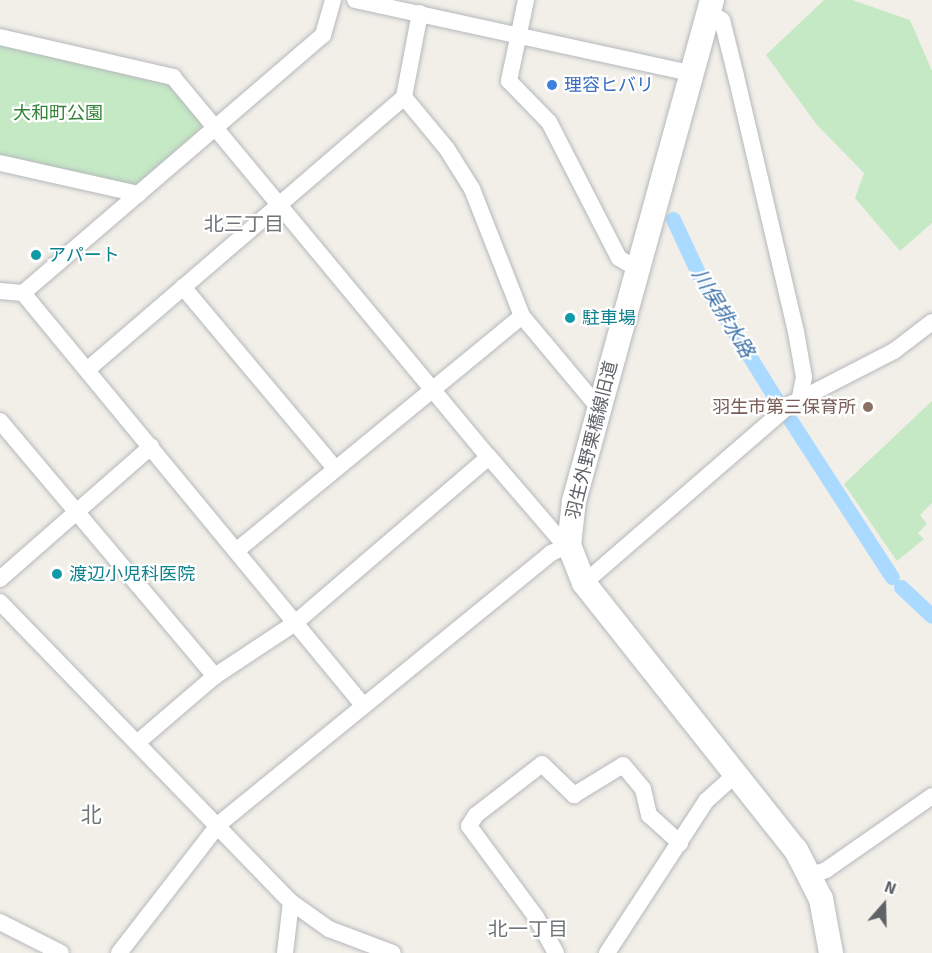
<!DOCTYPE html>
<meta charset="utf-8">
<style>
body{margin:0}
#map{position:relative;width:932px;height:953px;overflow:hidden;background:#f1efe8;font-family:Signika,"Noto Sans JP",sans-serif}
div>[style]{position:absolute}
.green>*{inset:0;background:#c5e8c5}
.canal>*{height:15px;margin:-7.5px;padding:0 7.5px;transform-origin:7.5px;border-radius:7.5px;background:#aadaff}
.roads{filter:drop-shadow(0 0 2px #b5b8bc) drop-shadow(0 0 2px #b5b8bc)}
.street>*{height:16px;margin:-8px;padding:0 8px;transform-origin:8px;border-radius:8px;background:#fff}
.secondary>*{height:24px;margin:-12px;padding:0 12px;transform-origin:12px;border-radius:12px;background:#fff}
.dots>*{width:16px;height:16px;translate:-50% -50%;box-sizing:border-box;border:3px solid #fff;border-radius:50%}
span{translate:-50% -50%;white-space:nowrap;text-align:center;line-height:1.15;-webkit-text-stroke:4.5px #fff;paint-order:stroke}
.shop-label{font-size:18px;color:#366cbe}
.left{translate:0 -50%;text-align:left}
.park-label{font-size:18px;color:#348238}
.culture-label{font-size:18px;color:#0d838f}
.education-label{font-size:18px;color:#785e54}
.right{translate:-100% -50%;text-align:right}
.street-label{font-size:18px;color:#5f6368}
.neighbourhood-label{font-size:20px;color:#70757a}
.water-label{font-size:20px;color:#4174aa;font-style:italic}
.quarter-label{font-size:21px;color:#70757a}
.north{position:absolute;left:854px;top:875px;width:60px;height:60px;-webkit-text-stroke:4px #fff;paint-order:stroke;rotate:20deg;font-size:16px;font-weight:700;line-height:24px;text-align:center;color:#5f6368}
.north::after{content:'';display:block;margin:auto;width:21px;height:27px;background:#5f6368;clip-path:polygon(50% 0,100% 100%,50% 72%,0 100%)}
</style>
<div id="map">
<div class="green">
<i style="clip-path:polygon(824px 0,852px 0,910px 20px,932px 71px,932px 223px,900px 251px,855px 198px,864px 173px,817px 125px,766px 55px)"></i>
<i style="clip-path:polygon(0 40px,169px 81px,202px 119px,201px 128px,138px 189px,0 158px)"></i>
<i style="clip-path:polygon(932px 401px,932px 503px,920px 515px,927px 524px,918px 533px,924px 539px,897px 561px,844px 484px)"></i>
</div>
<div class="canal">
<i style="left:673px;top:219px;width:64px;rotate:65deg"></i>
<i style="left:700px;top:277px;width:150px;rotate:58.1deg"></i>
<i style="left:787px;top:415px;width:193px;rotate:57.1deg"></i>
<i style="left:901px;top:587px;width:42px;rotate:43.1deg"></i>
</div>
<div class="roads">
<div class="street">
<i style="left:355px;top:0;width:344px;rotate:12.3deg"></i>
<i style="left:526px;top:0;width:83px;rotate:101.9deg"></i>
<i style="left:509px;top:81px;width:57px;rotate:45.7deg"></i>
<i style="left:549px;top:122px;width:153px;rotate:62.8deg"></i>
<i style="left:619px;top:258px;width:21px;rotate:31deg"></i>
<i style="left:709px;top:12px;width:15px;rotate:32deg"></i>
<i style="left:722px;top:20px;width:58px;rotate:76deg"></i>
<i style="left:736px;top:76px;width:263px;rotate:76.8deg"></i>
<i style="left:796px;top:332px;width:46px;rotate:79.9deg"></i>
<i style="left:804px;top:377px;width:21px;rotate:101deg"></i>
<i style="left:420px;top:13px;width:86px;rotate:100.8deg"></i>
<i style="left:404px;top:97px;width:67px;rotate:50.4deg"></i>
<i style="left:447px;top:149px;width:47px;rotate:58deg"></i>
<i style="left:472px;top:189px;width:136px;rotate:68.5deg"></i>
<i style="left:522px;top:316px;width:120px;rotate:50.1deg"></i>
<i style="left:0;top:37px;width:178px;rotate:13deg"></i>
<i style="left:173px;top:77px;width:494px;rotate:50.3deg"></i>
<i style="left:489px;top:457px;width:104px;rotate:49.3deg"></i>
<i style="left:557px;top:536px;width:15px;rotate:37deg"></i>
<i style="left:0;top:163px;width:142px;rotate:12.6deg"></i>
<i style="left:183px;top:287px;width:236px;rotate:50deg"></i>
<i style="left:0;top:291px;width:23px;rotate:5deg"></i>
<i style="left:23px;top:293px;width:396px;rotate:-40.7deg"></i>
<i style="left:323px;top:35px;width:36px;rotate:-74deg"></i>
<i style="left:23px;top:293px;width:533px;rotate:50.48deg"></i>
<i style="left:87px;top:370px;width:418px;rotate:-40.7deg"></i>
<i style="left:0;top:421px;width:334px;rotate:49.9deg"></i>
<i style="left:236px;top:551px;width:370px;rotate:-39.4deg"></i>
<i style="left:0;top:579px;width:201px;rotate:-41.2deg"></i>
<i style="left:584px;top:583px;width:274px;rotate:-40.9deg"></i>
<i style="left:791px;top:404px;width:116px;rotate:-27.2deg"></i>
<i style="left:894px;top:351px;width:48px;rotate:-37.3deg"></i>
<i style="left:0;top:602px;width:418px;rotate:45.9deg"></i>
<i style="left:291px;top:902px;width:47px;rotate:35.4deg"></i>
<i style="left:329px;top:929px;width:68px;rotate:20.6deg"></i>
<i style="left:138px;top:742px;width:101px;rotate:-40.6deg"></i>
<i style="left:215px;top:676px;width:96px;rotate:-33.5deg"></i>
<i style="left:295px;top:623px;width:255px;rotate:-40.6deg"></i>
<i style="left:811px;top:875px;width:16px;rotate:-18deg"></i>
<i style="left:826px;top:870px;width:129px;rotate:-34.9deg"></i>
<i style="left:0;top:922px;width:68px;rotate:26.9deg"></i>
<i style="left:119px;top:953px;width:163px;rotate:-52.2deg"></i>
<i style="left:219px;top:824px;width:429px;rotate:-39.2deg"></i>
<i style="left:551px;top:553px;width:20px;rotate:-24deg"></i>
<i style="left:285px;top:953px;width:51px;rotate:-83.3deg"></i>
<i style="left:556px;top:953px;width:41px;rotate:-119.1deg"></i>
<i style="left:536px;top:917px;width:113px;rotate:-126.4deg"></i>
<i style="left:469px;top:826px;width:13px;rotate:-58deg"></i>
<i style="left:476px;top:815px;width:83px;rotate:-37.7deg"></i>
<i style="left:542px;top:764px;width:45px;rotate:44.1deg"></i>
<i style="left:574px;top:795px;width:57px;rotate:-31.5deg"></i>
<i style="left:623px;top:765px;width:31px;rotate:50deg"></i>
<i style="left:643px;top:789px;width:27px;rotate:77deg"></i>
<i style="left:649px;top:815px;width:42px;rotate:42.1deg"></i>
<i style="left:607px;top:953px;width:181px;rotate:-56.9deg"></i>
<i style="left:706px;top:801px;width:40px;rotate:-42deg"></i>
</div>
<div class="secondary">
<i style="left:712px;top:0;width:520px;rotate:105.4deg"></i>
<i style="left:574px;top:501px;width:44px;rotate:96.5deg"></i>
<i style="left:569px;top:545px;width:41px;rotate:68.5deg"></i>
<i style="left:584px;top:583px;width:341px;rotate:51.6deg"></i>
<i style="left:796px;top:850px;width:55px;rotate:63deg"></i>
<i style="left:821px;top:899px;width:55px;rotate:79.5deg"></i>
</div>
</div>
<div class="dots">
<i style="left:552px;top:85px;background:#3f7fe0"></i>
<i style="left:36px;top:255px;background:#0f9aa8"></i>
<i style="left:570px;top:318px;background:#0f9aa8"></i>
<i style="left:868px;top:407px;background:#8d6e63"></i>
<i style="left:57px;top:574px;background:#0f9aa8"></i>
</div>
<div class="shop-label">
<span class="left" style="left:564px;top:85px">理容ヒバリ</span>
</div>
<div class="park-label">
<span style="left:58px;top:113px">大和町公園</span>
</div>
<div class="culture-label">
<span class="left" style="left:48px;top:255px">アパート</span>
<span class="left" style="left:582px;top:318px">駐車場</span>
<span class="left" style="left:69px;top:574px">渡辺小児科医院</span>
</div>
<div class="education-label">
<span class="right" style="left:856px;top:407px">羽生市第三保育所</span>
</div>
<div class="street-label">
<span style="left:592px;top:440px;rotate:-76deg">羽生外野栗橋線旧道</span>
</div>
<div class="neighbourhood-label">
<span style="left:244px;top:224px">北三丁目</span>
<span style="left:528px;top:929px">北一丁目</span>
</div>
<div class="water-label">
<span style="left:723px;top:313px;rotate:59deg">川俣排水路</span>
</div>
<div class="quarter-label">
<span style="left:91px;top:815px">北</span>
</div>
<div class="north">N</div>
</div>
